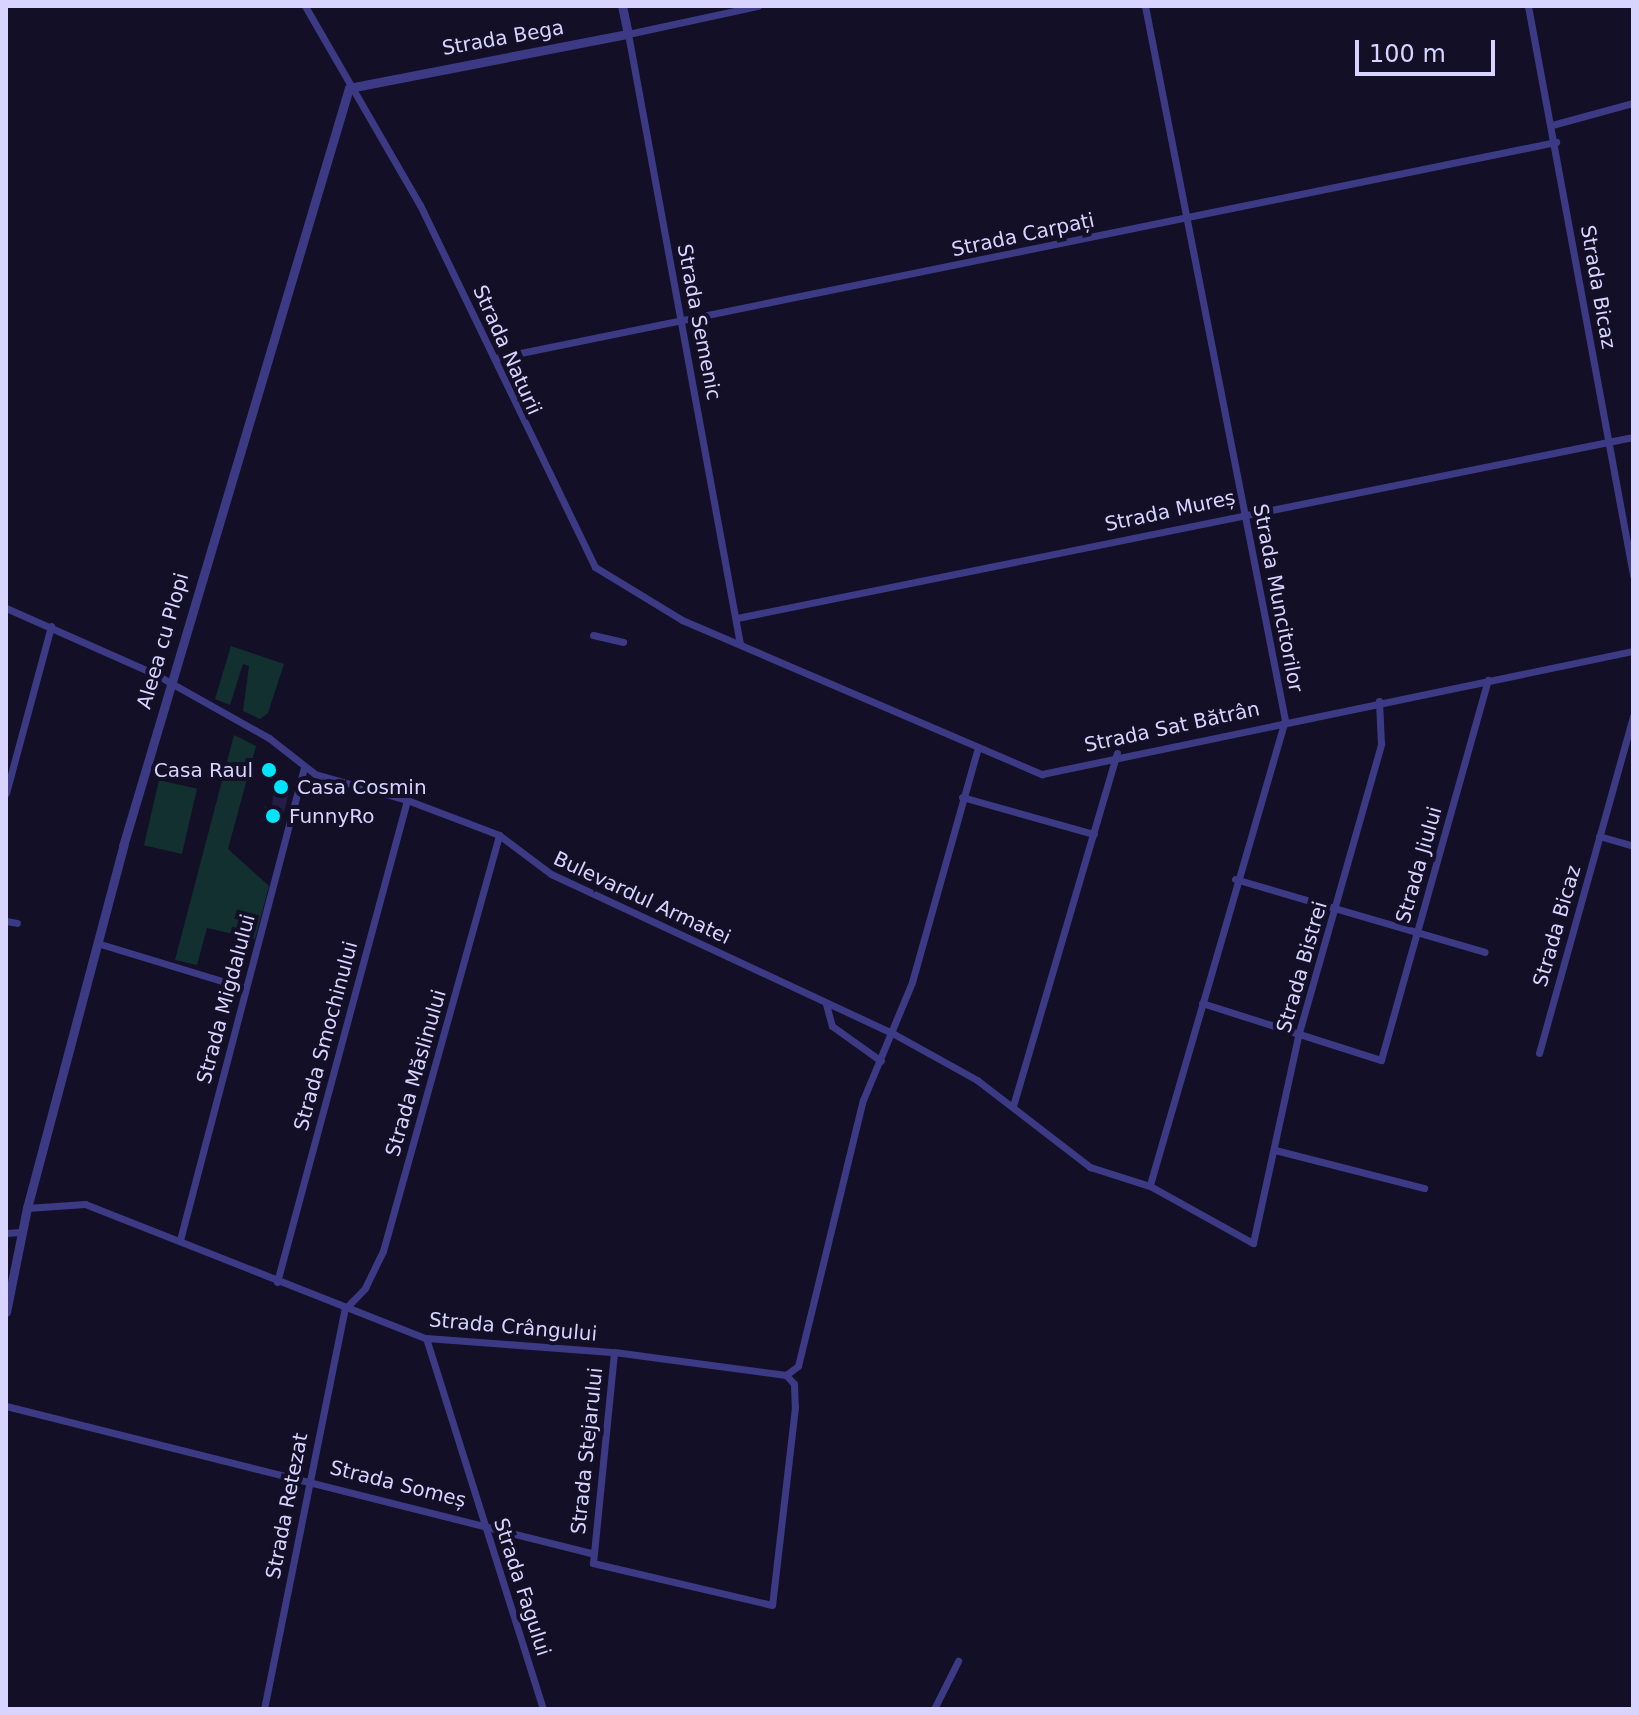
<!DOCTYPE html>
<meta charset="utf-8">
<style>
body{margin:0}
#map{position:relative;width:1639px;height:1715px;overflow:hidden;background:#130f26;font-family:"DejaVu Sans",sans-serif}
div>[style]{position:absolute}
.green>*{inset:0;background:#12302f;transform-origin:0 0}
.building>*{inset:0;background:#241b47}
.minor>*{height:7px;margin:-3.5px;padding:0 3.5px;transform-origin:3.5px;border-radius:3.5px;background:#3d3a85}
.tertiary>*{height:9px;margin:-4.5px;padding:0 4.5px;transform-origin:4.5px;border-radius:4.5px;background:#3d3a85}
.dots>*{width:22px;height:22px;translate:-50% -50%;box-sizing:border-box;border:4px solid #130f26;border-radius:50%}
span{translate:-50% -50%;white-space:nowrap;text-align:center;line-height:1.15;-webkit-text-stroke:8px #130f26;paint-order:stroke}
.street-label{font-size:20px;color:#d9d4ff}
.poi-label{font-size:20px;color:#d9d4ff}
.right{translate:-100% -50%;text-align:right}
.left{translate:0 -50%;text-align:left}
.frame{position:absolute;inset:0;border:8px solid #d9d4ff;pointer-events:none}
.scale{position:absolute;left:1355px;top:40px;width:140px;height:36px;box-sizing:border-box;border:4px solid #d9d4ff;border-top:0;padding-left:10px;font-size:24px;line-height:28px;white-space:nowrap;color:#d9d4ff;-webkit-text-stroke:6px #130f26;paint-order:stroke}
</style>
<div id="map">
<div class="green">
<i style="clip-path:polygon(231px 646px,284px 664px,268px 713px,260px 719px,243px 711px,249px 666px,243px 664px,230px 705px,215px 699px)"></i>
<i style="clip-path:polygon(234px 735px,256px 746px,228px 849px,269px 886px,255px 939px,207px 928px,197px 965px,175px 960px)"></i>
<i style="left:159px;top:780px;width:39px;height:67px;rotate:13deg"></i>
</div>
<div class="building">
<i style="clip-path:polygon(274px 779px,291px 784px,281px 825px,262px 821px,265px 806px,272px 808px)"></i>
</div>
<div class="minor">
<i style="left:305px;top:6px;width:230px;rotate:60deg"></i>
<i style="left:420px;top:205px;width:402px;rotate:64.2deg"></i>
<i style="left:595px;top:567px;width:102px;rotate:31.3deg"></i>
<i style="left:682px;top:620px;width:392px;rotate:23.2deg"></i>
<i style="left:1042px;top:774px;width:604px;rotate:-11.76deg"></i>
<i style="left:1145px;top:6px;width:728px;rotate:78.91deg"></i>
<i style="left:1285px;top:720px;width:485px;rotate:106.2deg"></i>
<i style="left:1528px;top:6px;width:579px;rotate:79.54deg"></i>
<i style="left:1552px;top:125px;width:84px;rotate:-15.2deg"></i>
<i style="left:496px;top:358px;width:1082px;rotate:-11.52deg"></i>
<i style="left:6px;top:608px;width:163px;rotate:23.9deg"></i>
<i style="left:155px;top:674px;width:131px;rotate:29.3deg"></i>
<i style="left:269px;top:738px;width:58px;rotate:38deg"></i>
<i style="left:315px;top:774px;width:96px;rotate:15.8deg"></i>
<i style="left:407px;top:800px;width:98px;rotate:20.8deg"></i>
<i style="left:499px;top:835px;width:65px;rotate:36.9deg"></i>
<i style="left:551px;top:874px;width:378px;rotate:25deg"></i>
<i style="left:894px;top:1034px;width:95px;rotate:29deg"></i>
<i style="left:977px;top:1080px;width:143px;rotate:37.6deg"></i>
<i style="left:1090px;top:1167px;width:63px;rotate:17.6deg"></i>
<i style="left:1150px;top:1186px;width:118px;rotate:29deg"></i>
<i style="left:1253px;top:1243px;width:212px;rotate:-77.7deg"></i>
<i style="left:1298px;top:1036px;width:304px;rotate:-74.1deg"></i>
<i style="left:1381px;top:744px;width:43px;rotate:-92.7deg"></i>
<i style="left:737px;top:618px;width:914px;rotate:-11.42deg"></i>
<i style="left:593px;top:635px;width:31px;rotate:13deg"></i>
<i style="left:740px;top:644px;width:620px;rotate:-100.4deg"></i>
<i style="left:628px;top:34px;width:133px;rotate:-12.2deg"></i>
<i style="left:6px;top:793px;width:173px;rotate:-74.9deg"></i>
<i style="left:962px;top:797px;width:137px;rotate:15.7deg"></i>
<i style="left:1599px;top:836px;width:35px;rotate:16deg"></i>
<i style="left:1235px;top:879px;width:260px;rotate:16.3deg"></i>
<i style="left:6px;top:921px;width:11px;rotate:10deg"></i>
<i style="left:97px;top:943px;width:155px;rotate:16.9deg"></i>
<i style="left:1202px;top:1003px;width:188px;rotate:17.7deg"></i>
<i style="left:1381px;top:1060px;width:395px;rotate:-74.3deg"></i>
<i style="left:826px;top:1004px;width:23px;rotate:75deg"></i>
<i style="left:832px;top:1026px;width:60px;rotate:35.5deg"></i>
<i style="left:1539px;top:1053px;width:350px;rotate:-74.4deg"></i>
<i style="left:1013px;top:1106px;width:368px;rotate:-73.6deg"></i>
<i style="left:1275px;top:1150px;width:154px;rotate:14.3deg"></i>
<i style="left:27px;top:1208px;width:58px;rotate:-3.9deg"></i>
<i style="left:85px;top:1204px;width:366px;rotate:21.5deg"></i>
<i style="left:426px;top:1338px;width:189px;rotate:4.3deg"></i>
<i style="left:614px;top:1352px;width:174px;rotate:7.6deg"></i>
<i style="left:786px;top:1375px;width:12px;rotate:48deg"></i>
<i style="left:794px;top:1384px;width:23px;rotate:88deg"></i>
<i style="left:795px;top:1407px;width:199px;rotate:96.6deg"></i>
<i style="left:772px;top:1605px;width:184px;rotate:-166.8deg"></i>
<i style="left:593px;top:1563px;width:212px;rotate:-84.3deg"></i>
<i style="left:6px;top:1233px;width:15px;rotate:-4deg"></i>
<i style="left:180px;top:1240px;width:490px;rotate:-75.3deg"></i>
<i style="left:277px;top:1282px;width:499px;rotate:-74.9deg"></i>
<i style="left:345px;top:1309px;width:29px;rotate:-46deg"></i>
<i style="left:365px;top:1288px;width:41px;rotate:-64.1deg"></i>
<i style="left:383px;top:1251px;width:432px;rotate:-74.4deg"></i>
<i style="left:426px;top:1338px;width:389px;rotate:72.5deg"></i>
<i style="left:786px;top:1375px;width:15px;rotate:-37deg"></i>
<i style="left:798px;top:1366px;width:274px;rotate:-76.3deg"></i>
<i style="left:863px;top:1100px;width:128px;rotate:-67.4deg"></i>
<i style="left:912px;top:982px;width:240px;rotate:-74.3deg"></i>
<i style="left:6px;top:1406px;width:603px;rotate:14.11deg"></i>
<i style="left:264px;top:1709px;width:408px;rotate:-78.6deg"></i>
<i style="left:934px;top:1709px;width:54px;rotate:-63.4deg"></i>
</div>
<div class="tertiary">
<i style="left:6px;top:1312px;width:106px;rotate:-78.6deg"></i>
<i style="left:27px;top:1208px;width:375px;rotate:-75.1deg"></i>
<i style="left:123px;top:846px;width:791px;rotate:-73.4deg"></i>
<i style="left:349px;top:88px;width:284px;rotate:-11deg"></i>
<i style="left:628px;top:34px;width:29px;rotate:-102deg"></i>
</div>
<div class="dots">
<i style="left:269px;top:770px;background:#00e5ff"></i>
<i style="left:281px;top:787px;background:#00e5ff"></i>
<i style="left:273px;top:816px;background:#00e5ff"></i>
</div>
<div class="street-label">
<span style="left:503px;top:38px;rotate:-10deg">Strada Bega</span>
<span style="left:1023px;top:235px;rotate:-12deg">Strada Carpați</span>
<span style="left:1598px;top:287px;rotate:80deg">Strada Bicaz</span>
<span style="left:699px;top:322px;rotate:79deg">Strada Semenic</span>
<span style="left:507px;top:350px;rotate:66deg">Strada Naturii</span>
<span style="left:1170px;top:511px;rotate:-12deg">Strada Mureș</span>
<span style="left:1278px;top:598px;rotate:79deg">Strada Muncitorilor</span>
<span style="left:163px;top:641px;rotate:-74deg">Aleea cu Plopi</span>
<span style="left:1172px;top:727px;rotate:-12deg">Strada Sat Bătrân</span>
<span style="left:1419px;top:865px;rotate:-74deg">Strada Jiului</span>
<span style="left:642px;top:898px;rotate:25deg">Bulevardul Armatei</span>
<span style="left:1557px;top:926px;rotate:-74deg">Strada Bicaz</span>
<span style="left:1302px;top:967px;rotate:-74deg">Strada Bistrei</span>
<span style="left:226px;top:999px;rotate:-75deg">Strada Migdalului</span>
<span style="left:326px;top:1036px;rotate:-75deg">Strada Smochinului</span>
<span style="left:416px;top:1073px;rotate:-74deg">Strada Măslinului</span>
<span style="left:513px;top:1327px;rotate:5deg">Strada Crângului</span>
<span style="left:587px;top:1451px;rotate:-84deg">Strada Stejarului</span>
<span style="left:398px;top:1484px;rotate:14deg">Strada Someș</span>
<span style="left:287px;top:1506px;rotate:-79deg">Strada Retezat</span>
<span style="left:522px;top:1587px;rotate:72deg">Strada Fagului</span>
</div>
<div class="poi-label">
<span class="right" style="left:253px;top:770px">Casa Raul</span>
<span class="left" style="left:297px;top:787px">Casa Cosmin</span>
<span class="left" style="left:289px;top:816px">FunnyRo</span>
</div>
<div class="frame"></div>
<div class="scale">100 m</div>
</div>
